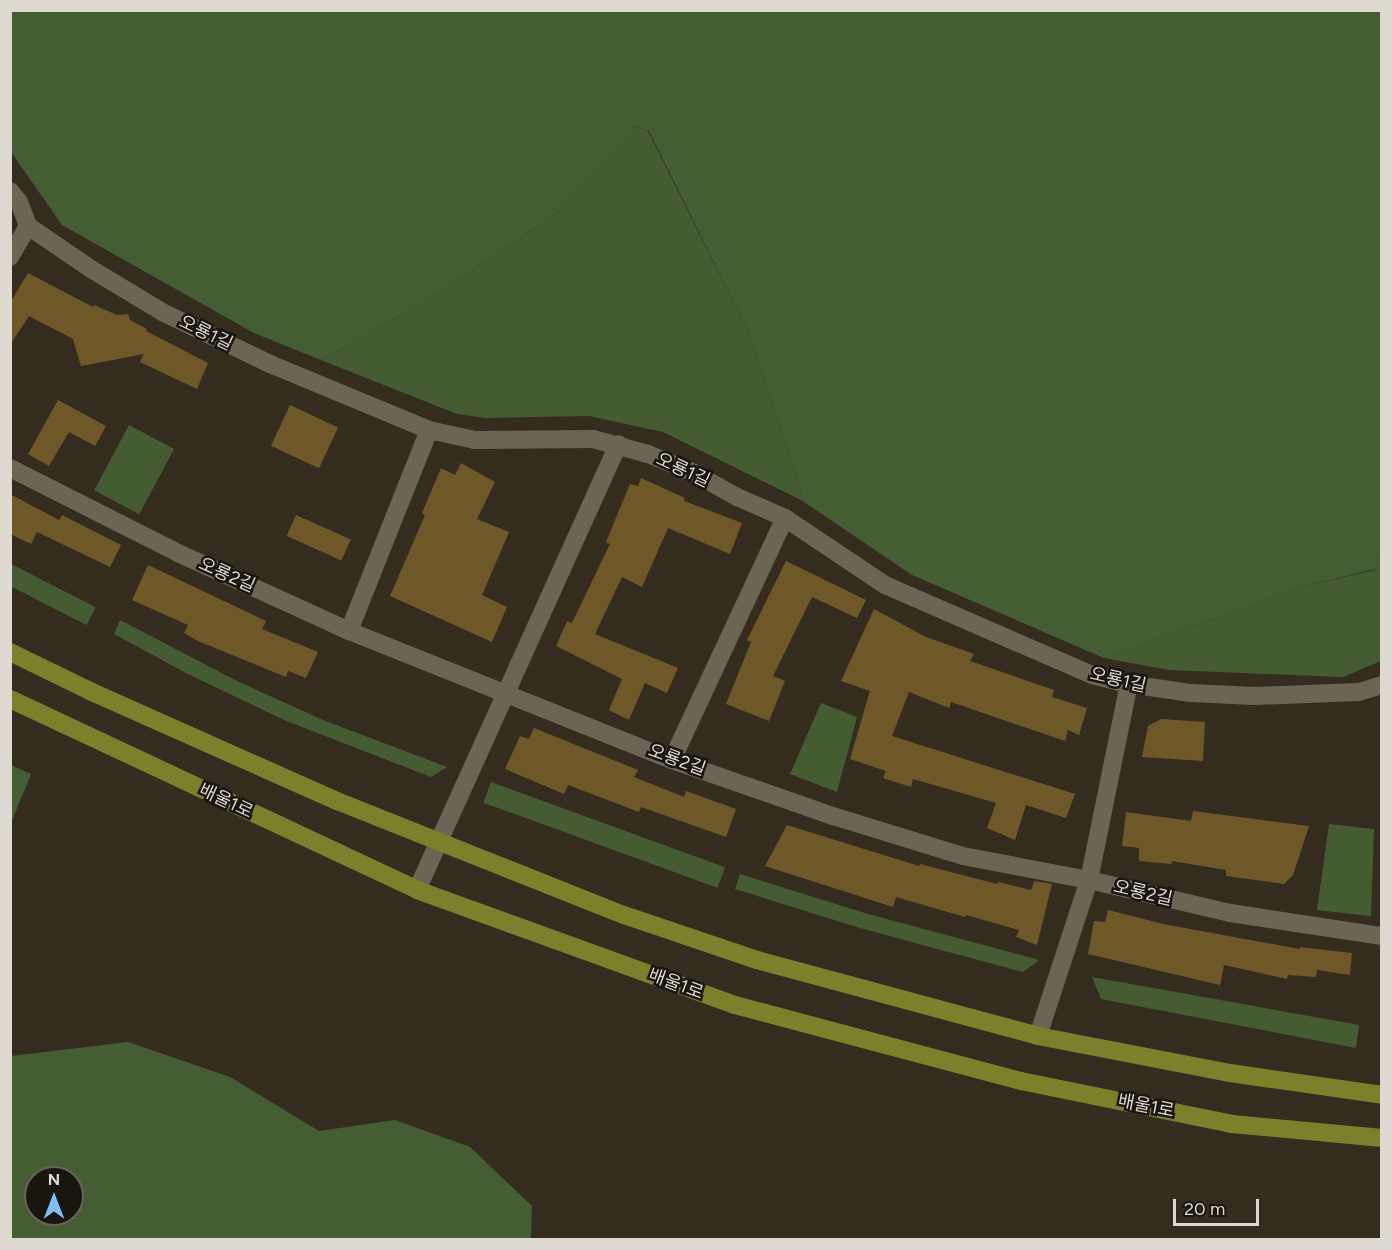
<!DOCTYPE html>
<meta charset="utf-8">
<style>
body{margin:0}
#map{position:relative;width:1392px;height:1250px;overflow:hidden;background:#342d1f;font-family:Figtree,"Noto Sans KR",sans-serif}
div>[style]{position:absolute}
.green>*{inset:0;background:#455c33;transform-origin:0 0}
.forest>*{inset:0;background:#455d32}
.building>*{inset:0;background:#6e5828;transform-origin:0 0}
.minor>*{height:18px;margin:-9px;padding:0 9px;transform-origin:9px;border-radius:9px;background:#6c6454}
.major>*{height:18px;margin:-9px;padding:0 9px;transform-origin:9px;border-radius:9px;background:#7c802b}
span{translate:-50% -50%;white-space:nowrap;text-align:center;line-height:1.15;-webkit-text-stroke:5px #19150f;paint-order:stroke}
.street-label{font-size:18px;color:#dedad1}
.frame{position:absolute;inset:0;border:12px solid #dedad1;pointer-events:none}
.north{position:absolute;left:24px;top:1166px;width:60px;height:60px;box-sizing:border-box;background:#19150f;border:2px solid #68645d;border-radius:50%;rotate:0deg;font-size:16px;font-weight:700;line-height:24px;text-align:center;color:#dedad1}
.north::after{content:'';display:block;margin:auto;width:21px;height:27px;background:#7fbdfa;clip-path:polygon(50% 0,100% 100%,50% 72%,0 100%)}
.scale{position:absolute;left:1173px;top:1199px;width:86px;height:27px;box-sizing:border-box;border:3px solid #dedad1;border-top:0;padding-left:8px;font-size:18px;line-height:21px;white-space:nowrap;color:#dedad1;-webkit-text-stroke:4px #19150f;paint-order:stroke}
</style>
<div id="map">
<div class="green">
<i style="clip-path:polygon(631px 126px,648px 131px,749px 333px,802px 492px,801px 500px,663px 432px,589px 416px,485px 418px,457px 414px,321px 360px,441px 292px,562px 209px)"></i>
<i style="left:129px;top:425px;width:51px;height:74px;rotate:28deg"></i>
<i style="clip-path:polygon(1381px 544px,1381px 661px,1343px 677px,1169px 670px,1104px 658px,1309px 585px,1375px 570px)"></i>
<i style="left:11px;top:564px;width:95px;height:20px;rotate:27deg"></i>
<i style="clip-path:polygon(120px 620px,237px 681px,323px 720px,447px 767px,431px 777px,284px 720px,188px 674px,114px 634px)"></i>
<i style="clip-path:polygon(821px 703px,857px 717px,837px 792px,790px 774px)"></i>
<i style="left:491px;top:782px;width:249px;height:22px;rotate:20deg"></i>
<i style="clip-path:polygon(1329px 824px,1374px 829px,1371px 916px,1317px 910px)"></i>
<i style="clip-path:polygon(740px 874px,868px 914px,1039px 960px,1023px 972px,860px 928px,735px 889px)"></i>
<i style="clip-path:polygon(1092px 977px,1359px 1025px,1356px 1048px,1101px 999px)"></i>
</div>
<div class="forest">
<i style="clip-path:polygon(10px 11px,1381px 11px,1382px 544px,1375px 569px,1309px 585px,1104px 658px,912px 575px,801px 500px,802px 492px,749px 333px,649px 131px,632px 126px,562px 209px,441px 292px,321px 360px,254px 333px,62px 225px,11px 152px)"></i>
<i style="clip-path:polygon(11px 765px,31px 774px,11px 823px)"></i>
<i style="clip-path:polygon(evenodd,128px 1042px,230px 1077px,319px 1131px,395px 1120px,470px 1147px,532px 1206px,531px 1239px,11px 1239px,11px 1056px,128px 1042px,36px 1178px,72px 1178px,72px 1214px,36px 1214px,36px 1178px)"></i>
</div>
<div class="building">
<i style="clip-path:polygon(28px 273px,93px 307px,94px 305px,117px 315px,128px 314px,130px 320px,147px 329px,146px 331px,208px 363px,197px 389px,140px 362px,144px 354px,81px 366px,73px 339px,29px 316px,10px 345px,10px 303px)"></i>
<i style="clip-path:polygon(58px 400px,106px 426px,95px 446px,69px 432px,49px 466px,28px 454px)"></i>
<i style="left:290px;top:405px;width:53px;height:45px;rotate:25deg"></i>
<i style="clip-path:polygon(461px 463px,495px 482px,477px 519px,509px 532px,482px 595px,507px 607px,492px 642px,390px 596px,425px 515px,422px 513px,441px 468px,455px 475px)"></i>
<i style="clip-path:polygon(641px 478px,685px 498px,684px 501px,742px 523px,730px 554px,668px 528px,642px 587px,622px 577px,595px 634px,678px 668px,667px 693px,645px 683px,629px 720px,609px 710px,622px 679px,556px 646px,567px 621px,572px 623px,610px 544px,606px 542px,630px 484px,638px 486px)"></i>
<i style="clip-path:polygon(10px 494px,59px 520px,62px 515px,121px 545px,110px 567px,37px 532px,31px 544px,10px 534px)"></i>
<i style="left:296px;top:515px;width:60px;height:23px;rotate:24deg"></i>
<i style="clip-path:polygon(786px 561px,866px 600px,857px 618px,812px 597px,773px 676px,785px 681px,769px 721px,726px 704px,751px 642px,747px 640px)"></i>
<i style="clip-path:polygon(148px 565px,266px 621px,262px 629px,318px 652px,306px 678px,288px 671px,286px 677px,198px 641px,184px 633px,188px 625px,132px 600px)"></i>
<i style="clip-path:polygon(874px 609px,926px 637px,974px 654px,970px 661px,1054px 690px,1052px 697px,1087px 708px,1079px 735px,1068px 730px,1065px 741px,951px 702px,949px 708px,909px 692px,892px 736px,1075px 794px,1066px 818px,1026px 805px,1015px 840px,987px 828px,996px 803px,913px 779px,911px 787px,883px 778px,886px 771px,850px 759px,870px 691px,841px 681px)"></i>
<i style="clip-path:polygon(1161px 719px,1205px 722px,1203px 761px,1142px 757px,1148px 726px)"></i>
<i style="clip-path:polygon(534px 728px,638px 770px,634px 777px,684px 797px,686px 791px,736px 809px,726px 837px,641px 807px,639px 812px,568px 785px,564px 794px,505px 769px,520px 736px,529px 739px)"></i>
<i style="clip-path:polygon(1193px 811px,1309px 826px,1293px 875px,1284px 884px,1226px 876px,1226px 870px,1172px 861px,1171px 864px,1139px 861px,1139px 848px,1122px 846px,1126px 812px,1191px 821px)"></i>
<i style="clip-path:polygon(787px 825px,919px 866px,920px 864px,997px 884px,998px 882px,1031px 890px,1034px 881px,1052px 884px,1037px 945px,1016px 937px,1019px 930px,966px 915px,965px 917px,896px 897px,893px 907px,765px 866px)"></i>
<i style="clip-path:polygon(1108px 910px,1163px 924px,1300px 949px,1300px 947px,1352px 953px,1350px 975px,1317px 970px,1316px 977px,1288px 975px,1287px 979px,1224px 965px,1220px 985px,1088px 954px,1094px 921px,1105px 922px)"></i>
</div>
<div class="minor">
<i style="left:10px;top:191px;width:14px;rotate:51deg"></i>
<i style="left:19px;top:202px;width:26px;rotate:69deg"></i>
<i style="left:28px;top:226px;width:76px;rotate:34.3deg"></i>
<i style="left:91px;top:269px;width:85px;rotate:31.1deg"></i>
<i style="left:164px;top:313px;width:118px;rotate:25.7deg"></i>
<i style="left:270px;top:364px;width:172px;rotate:22.5deg"></i>
<i style="left:429px;top:430px;width:47px;rotate:12.3deg"></i>
<i style="left:475px;top:440px;width:118px;rotate:-0.5deg"></i>
<i style="left:593px;top:439px;width:57px;rotate:15.3deg"></i>
<i style="left:648px;top:454px;width:50px;rotate:22.4deg"></i>
<i style="left:694px;top:473px;width:49px;rotate:29.2deg"></i>
<i style="left:737px;top:497px;width:52px;rotate:23.6deg"></i>
<i style="left:785px;top:518px;width:120px;rotate:33.8deg"></i>
<i style="left:885px;top:585px;width:226px;rotate:23.5deg"></i>
<i style="left:1092px;top:675px;width:38px;rotate:14deg"></i>
<i style="left:1129px;top:684px;width:63px;rotate:8.3deg"></i>
<i style="left:1191px;top:693px;width:63px;rotate:2.7deg"></i>
<i style="left:1254px;top:696px;width:105px;rotate:-2.2deg"></i>
<i style="left:1359px;top:692px;width:24px;rotate:-17deg"></i>
<i style="left:10px;top:257px;width:36px;rotate:-60deg"></i>
<i style="left:10px;top:468px;width:188px;rotate:26.8deg"></i>
<i style="left:178px;top:553px;width:188px;rotate:24.5deg"></i>
<i style="left:349px;top:631px;width:348px;rotate:21.8deg"></i>
<i style="left:672px;top:760px;width:170px;rotate:19.2deg"></i>
<i style="left:833px;top:816px;width:136px;rotate:17.1deg"></i>
<i style="left:963px;top:856px;width:128px;rotate:10.8deg"></i>
<i style="left:1089px;top:880px;width:145px;rotate:13.2deg"></i>
<i style="left:1230px;top:913px;width:154px;rotate:8.6deg"></i>
<i style="left:349px;top:631px;width:216px;rotate:-68.3deg"></i>
<i style="left:672px;top:760px;width:267px;rotate:-65deg"></i>
<i style="left:417px;top:890px;width:489px;rotate:-65.7deg"></i>
<i style="left:1038px;top:1036px;width:164px;rotate:-71.9deg"></i>
<i style="left:1089px;top:880px;width:200px;rotate:-78.5deg"></i>
</div>
<div class="major">
<i style="left:10px;top:652px;width:91px;rotate:26deg"></i>
<i style="left:92px;top:692px;width:268px;rotate:24deg"></i>
<i style="left:337px;top:801px;width:309px;rotate:21.7deg"></i>
<i style="left:624px;top:915px;width:140px;rotate:18.7deg"></i>
<i style="left:757px;top:960px;width:291px;rotate:15.1deg"></i>
<i style="left:1038px;top:1036px;width:196px;rotate:10.9deg"></i>
<i style="left:1230px;top:1073px;width:154px;rotate:8.2deg"></i>
<i style="left:10px;top:699px;width:450px;rotate:25.1deg"></i>
<i style="left:417px;top:890px;width:338px;rotate:19.9deg"></i>
<i style="left:735px;top:1005px;width:296px;rotate:14.9deg"></i>
<i style="left:1021px;top:1081px;width:215px;rotate:11.5deg"></i>
<i style="left:1232px;top:1124px;width:151px;rotate:5.3deg"></i>
</div>
<div class="street-label">
<span style="left:206px;top:333px;rotate:26deg">오룡1길</span>
<span style="left:683px;top:470px;rotate:25deg">오룡1길</span>
<span style="left:227px;top:575px;rotate:24deg">오룡2길</span>
<span style="left:1118px;top:680px;rotate:13deg">오룡1길</span>
<span style="left:677px;top:760px;rotate:20deg">오룡2길</span>
<span style="left:226px;top:801px;rotate:25deg">배울1로</span>
<span style="left:1143px;top:893px;rotate:13deg">오룡2길</span>
<span style="left:676px;top:984px;rotate:20deg">배울1로</span>
<span style="left:1146px;top:1106px;rotate:11deg">배울1로</span>
</div>
<div class="frame"></div>
<div class="north">N</div>
<div class="scale">20 m</div>
</div>
